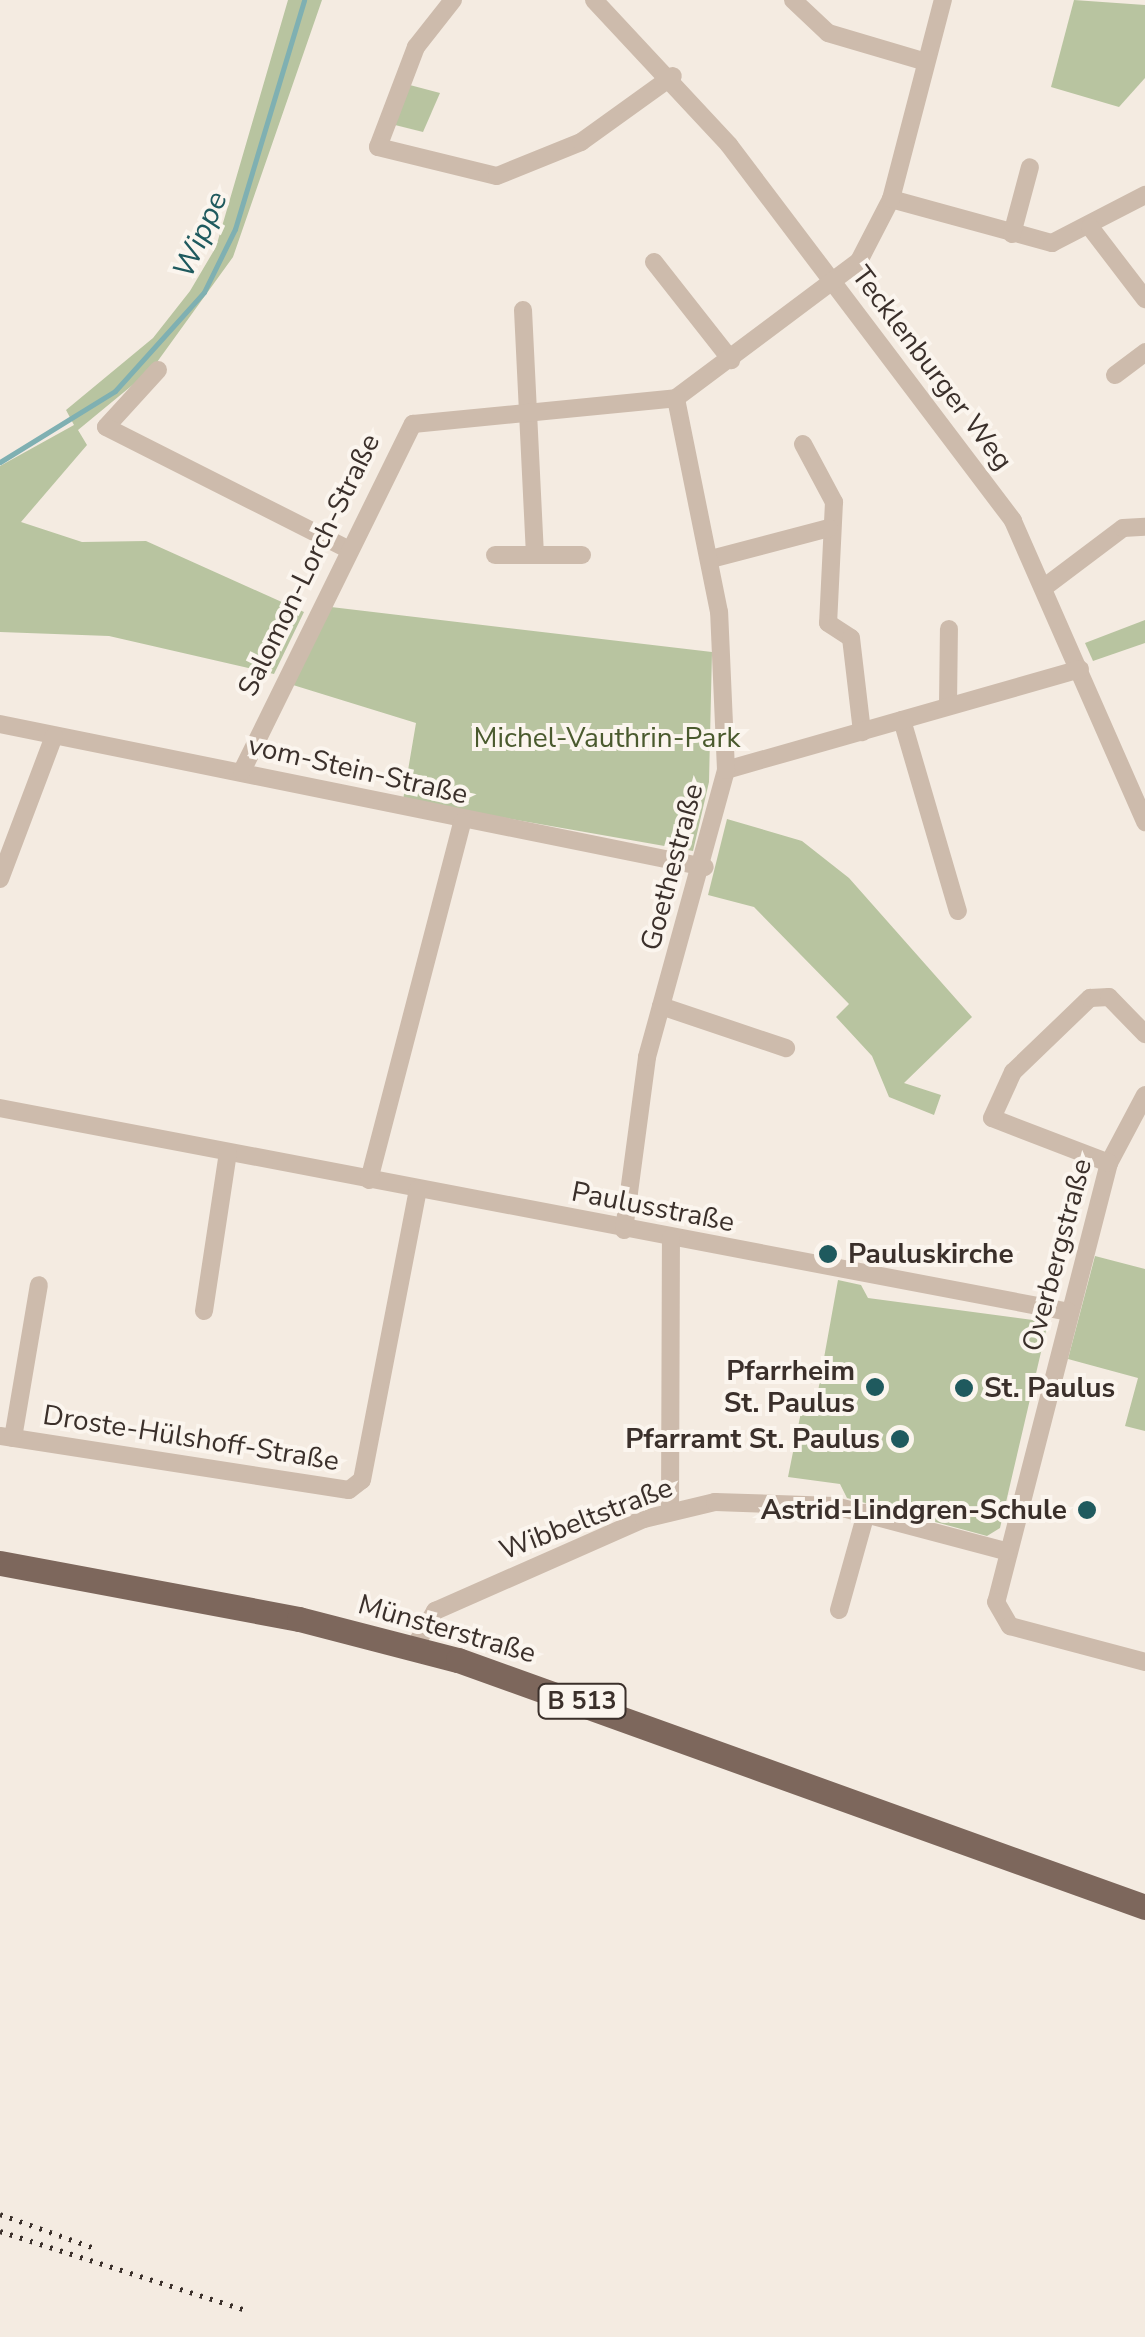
<!DOCTYPE html>
<meta charset="utf-8">
<style>
body{margin:0}
#map{position:relative;width:1145px;height:2337px;overflow:hidden;background:#f4ebe1;font-family:"Nunito Sans",sans-serif}
div>[style]{position:absolute}
.green>*{inset:0;background:#b8c4a0}
.stream>*{height:5px;margin:-2.5px;padding:0 2.5px;transform-origin:2.5px;border-radius:2.5px;background:#7fb0b2}
.street>*{height:18px;margin:-9px;padding:0 9px;transform-origin:9px;border-radius:9px;background:#cdbbac}
.primary>*{height:25px;margin:-12.5px;padding:0 12.5px;transform-origin:12.5px;border-radius:12.5px;background:#7d675c}
.rail>*{height:5px;margin-top:-2.5px;transform-origin:0;background:repeating-linear-gradient(90deg,#3b302b 0 2.5px,transparent 0 10.5px)}
.dots>*{width:28px;height:28px;translate:-50% -50%;box-sizing:border-box;border:5px solid #fbf5ee;border-radius:50%}
span{translate:-50% -50%;white-space:nowrap;text-align:center;line-height:1.15;-webkit-text-stroke:8px #fbf5ee;paint-order:stroke}
.shield-label span{padding:2px 8px;background:#fbf5ee;border:2px solid;border-radius:8px;-webkit-text-stroke-width:0}
.shield-label{font-size:25px;color:#3b302b;font-weight:700}
.street-label{font-size:28px;color:#3b302b}
.park-label{font-size:28px;color:#4a5a2e}
.poi-label{font-size:28px;color:#3b302b;font-weight:700}
.left{translate:0 -50%;text-align:left}
.right{translate:-100% -50%;text-align:right}
.water-label{font-size:30px;color:#1f5a5e;font-style:italic}
</style>
<div id="map">
<div class="green">
<i style="clip-path:polygon(288px 0,322px 0,233px 257px,152px 369px,78px 430px,87px 445px,21px 522px,82px 542px,146px 541px,304px 612px,274px 674px,109px 636px,0 632px,0 466px,74px 425px,66px 410px,153px 338px,190px 291px,216px 247px)"></i>
<i style="clip-path:polygon(1074px 0,1145px 5px,1145px 78px,1119px 107px,1051px 87px)"></i>
<i style="clip-path:polygon(406px 84px,440px 93px,423px 132px,391px 124px)"></i>
<i style="clip-path:polygon(331px 607px,712px 652px,709px 782px,693px 851px,403px 800px,416px 723px,293px 685px)"></i>
<i style="clip-path:polygon(1145px 620px,1145px 643px,1093px 661px,1085px 643px)"></i>
<i style="clip-path:polygon(727px 819px,802px 841px,849px 878px,972px 1017px,904px 1083px,941px 1095px,934px 1115px,889px 1097px,872px 1056px,836px 1017px,849px 1004px,754px 907px,708px 895px)"></i>
<i style="clip-path:polygon(1095px 1256px,1145px 1269px,1145px 1431px,1125px 1426px,1138px 1378px,1068px 1359px)"></i>
<i style="clip-path:polygon(838px 1280px,861px 1285px,868px 1298px,1048px 1322px,1000px 1528px,987px 1536px,847px 1498px,840px 1484px,788px 1477px,802px 1407px,815px 1408px)"></i>
</div>
<div class="stream">
<i style="left:0;top:462px;width:135px;rotate:-31.7deg"></i>
<i style="left:115px;top:391px;width:133px;rotate:-48deg"></i>
<i style="left:204px;top:292px;width:70px;rotate:-63.8deg"></i>
<i style="left:235px;top:229px;width:239px;rotate:-73.2deg"></i>
</div>
<div class="street">
<i style="left:453px;top:0;width:60px;rotate:128.2deg"></i>
<i style="left:416px;top:47px;width:107px;rotate:110.8deg"></i>
<i style="left:378px;top:147px;width:122px;rotate:13.7deg"></i>
<i style="left:497px;top:176px;width:91px;rotate:-22deg"></i>
<i style="left:581px;top:142px;width:113px;rotate:-35.7deg"></i>
<i style="left:594px;top:0;width:198px;rotate:47deg"></i>
<i style="left:729px;top:145px;width:471px;rotate:52.9deg"></i>
<i style="left:1013px;top:521px;width:329px;rotate:66.3deg"></i>
<i style="left:793px;top:0;width:48px;rotate:43.3deg"></i>
<i style="left:828px;top:33px;width:102px;rotate:16.5deg"></i>
<i style="left:891px;top:199px;width:167px;rotate:15.3deg"></i>
<i style="left:1052px;top:243px;width:105px;rotate:-27.3deg"></i>
<i style="left:1090px;top:227px;width:91px;rotate:52.6deg"></i>
<i style="left:1012px;top:234px;width:69px;rotate:-75deg"></i>
<i style="left:654px;top:262px;width:125px;rotate:51.8deg"></i>
<i style="left:523px;top:310px;width:244px;rotate:87.2deg"></i>
<i style="left:158px;top:370px;width:77px;rotate:132.4deg"></i>
<i style="left:106px;top:427px;width:270px;rotate:26.8deg"></i>
<i style="left:1115px;top:375px;width:38px;rotate:-37deg"></i>
<i style="left:803px;top:444px;width:66px;rotate:61.9deg"></i>
<i style="left:834px;top:502px;width:121px;rotate:92.8deg"></i>
<i style="left:828px;top:623px;width:27px;rotate:33deg"></i>
<i style="left:851px;top:638px;width:95px;rotate:83.3deg"></i>
<i style="left:495px;top:555px;width:87px"></i>
<i style="left:711px;top:559px;width:122px;rotate:-14.7deg"></i>
<i style="left:1046px;top:586px;width:96px;rotate:-37deg"></i>
<i style="left:1123px;top:528px;width:22px;rotate:-3deg"></i>
<i style="left:948px;top:706px;width:77px;rotate:-89.3deg"></i>
<i style="left:902px;top:720px;width:199px;rotate:73.7deg"></i>
<i style="left:0;top:724px;width:719px;rotate:11.47deg"></i>
<i style="left:726px;top:770px;width:368px;rotate:-15.9deg"></i>
<i style="left:242px;top:771px;width:387px;rotate:-63.8deg"></i>
<i style="left:413px;top:424px;width:264px;rotate:-5.6deg"></i>
<i style="left:676px;top:398px;width:229px;rotate:-36.8deg"></i>
<i style="left:859px;top:261px;width:70px;rotate:-62.7deg"></i>
<i style="left:891px;top:199px;width:206px;rotate:-75.4deg"></i>
<i style="left:0;top:879px;width:153px;rotate:-69.3deg"></i>
<i style="left:661px;top:1006px;width:132px;rotate:18.6deg"></i>
<i style="left:1145px;top:1095px;width:77px;rotate:117.9deg"></i>
<i style="left:1109px;top:1163px;width:453px;rotate:104.4deg"></i>
<i style="left:996px;top:1602px;width:28px;rotate:60deg"></i>
<i style="left:1010px;top:1626px;width:140px;rotate:14.9deg"></i>
<i style="left:0;top:1108px;width:1088px;rotate:10.8deg"></i>
<i style="left:1109px;top:1163px;width:125px;rotate:-159deg"></i>
<i style="left:992px;top:1118px;width:51px;rotate:-65.5deg"></i>
<i style="left:1013px;top:1072px;width:107px;rotate:-43.9deg"></i>
<i style="left:1090px;top:998px;width:19px;rotate:-3deg"></i>
<i style="left:1109px;top:997px;width:52px;rotate:45.8deg"></i>
<i style="left:369px;top:1180px;width:370px;rotate:-75.4deg"></i>
<i style="left:624px;top:1230px;width:175px;rotate:-82.4deg"></i>
<i style="left:647px;top:1057px;width:298px;rotate:-74.6deg"></i>
<i style="left:726px;top:770px;width:158px;rotate:-92.5deg"></i>
<i style="left:719px;top:612px;width:218px;rotate:-101.4deg"></i>
<i style="left:204px;top:1311px;width:160px;rotate:-81.4deg"></i>
<i style="left:0;top:1436px;width:353px;rotate:8.8deg"></i>
<i style="left:349px;top:1490px;width:16px;rotate:-38deg"></i>
<i style="left:362px;top:1480px;width:296px;rotate:-79.1deg"></i>
<i style="left:13px;top:1438px;width:155px;rotate:-80.4deg"></i>
<i style="left:670px;top:1511px;width:273px;rotate:-89.8deg"></i>
<i style="left:839px;top:1610px;width:101px;rotate:-74.4deg"></i>
<i style="left:414px;top:1648px;width:43px;rotate:-60.4deg"></i>
<i style="left:435px;top:1611px;width:228px;rotate:-23.8deg"></i>
<i style="left:644px;top:1519px;width:73px;rotate:-13.5deg"></i>
<i style="left:715px;top:1502px;width:120px;rotate:1.9deg"></i>
<i style="left:835px;top:1506px;width:176px;rotate:14.8deg"></i>
</div>
<div class="primary">
<i style="left:0;top:1563px;width:304px;rotate:10.6deg"></i>
<i style="left:299px;top:1619px;width:164px;rotate:14.5deg"></i>
<i style="left:458px;top:1660px;width:730px;rotate:19.78deg"></i>
</div>
<div class="rail">
<i style="left:0;top:2214px;width:104px;rotate:19.7deg"></i>
<i style="left:0;top:2231px;width:258px;rotate:17.8deg"></i>
</div>
<div class="dots">
<i style="left:828px;top:1254px;background:#1f5a5e"></i>
<i style="left:875px;top:1387px;background:#1f5a5e"></i>
<i style="left:964px;top:1388px;background:#1f5a5e"></i>
<i style="left:900px;top:1439px;background:#1f5a5e"></i>
<i style="left:1087px;top:1510px;background:#1f5a5e"></i>
</div>
<div class="shield-label">
<span style="left:582px;top:1701px">B 513</span>
</div>
<div class="street-label">
<span style="left:932px;top:368px;rotate:53deg">Tecklenburger Weg</span>
<span style="left:309px;top:565px;rotate:-64deg">Salomon-Lorch-Straße</span>
<span style="left:358px;top:770px;rotate:13deg">vom-Stein-Straße</span>
<span style="left:672px;top:867px;rotate:-75deg">Goethestraße</span>
<span style="left:653px;top:1207px;rotate:11deg">Paulusstraße</span>
<span style="left:1057px;top:1255px;rotate:-75deg">Overbergstraße</span>
<span style="left:191px;top:1438px;rotate:9deg">Droste-Hülshoff-Straße</span>
<span style="left:586px;top:1519px;rotate:-21deg">Wibbeltstraße</span>
<span style="left:447px;top:1629px;rotate:16deg">Münsterstraße</span>
</div>
<div class="park-label">
<span style="left:607px;top:738px">Michel-Vauthrin-Park</span>
</div>
<div class="poi-label">
<span class="left" style="left:848px;top:1254px">Pauluskirche</span>
<span class="right" style="left:855px;top:1387px">Pfarrheim<br>St. Paulus</span>
<span class="left" style="left:984px;top:1388px">St. Paulus</span>
<span class="right" style="left:880px;top:1439px">Pfarramt St. Paulus</span>
<span class="right" style="left:1067px;top:1510px">Astrid-Lindgren-Schule</span>
</div>
<div class="water-label">
<span style="left:201px;top:235px;rotate:-66deg">Wippe</span>
</div>
</div>
